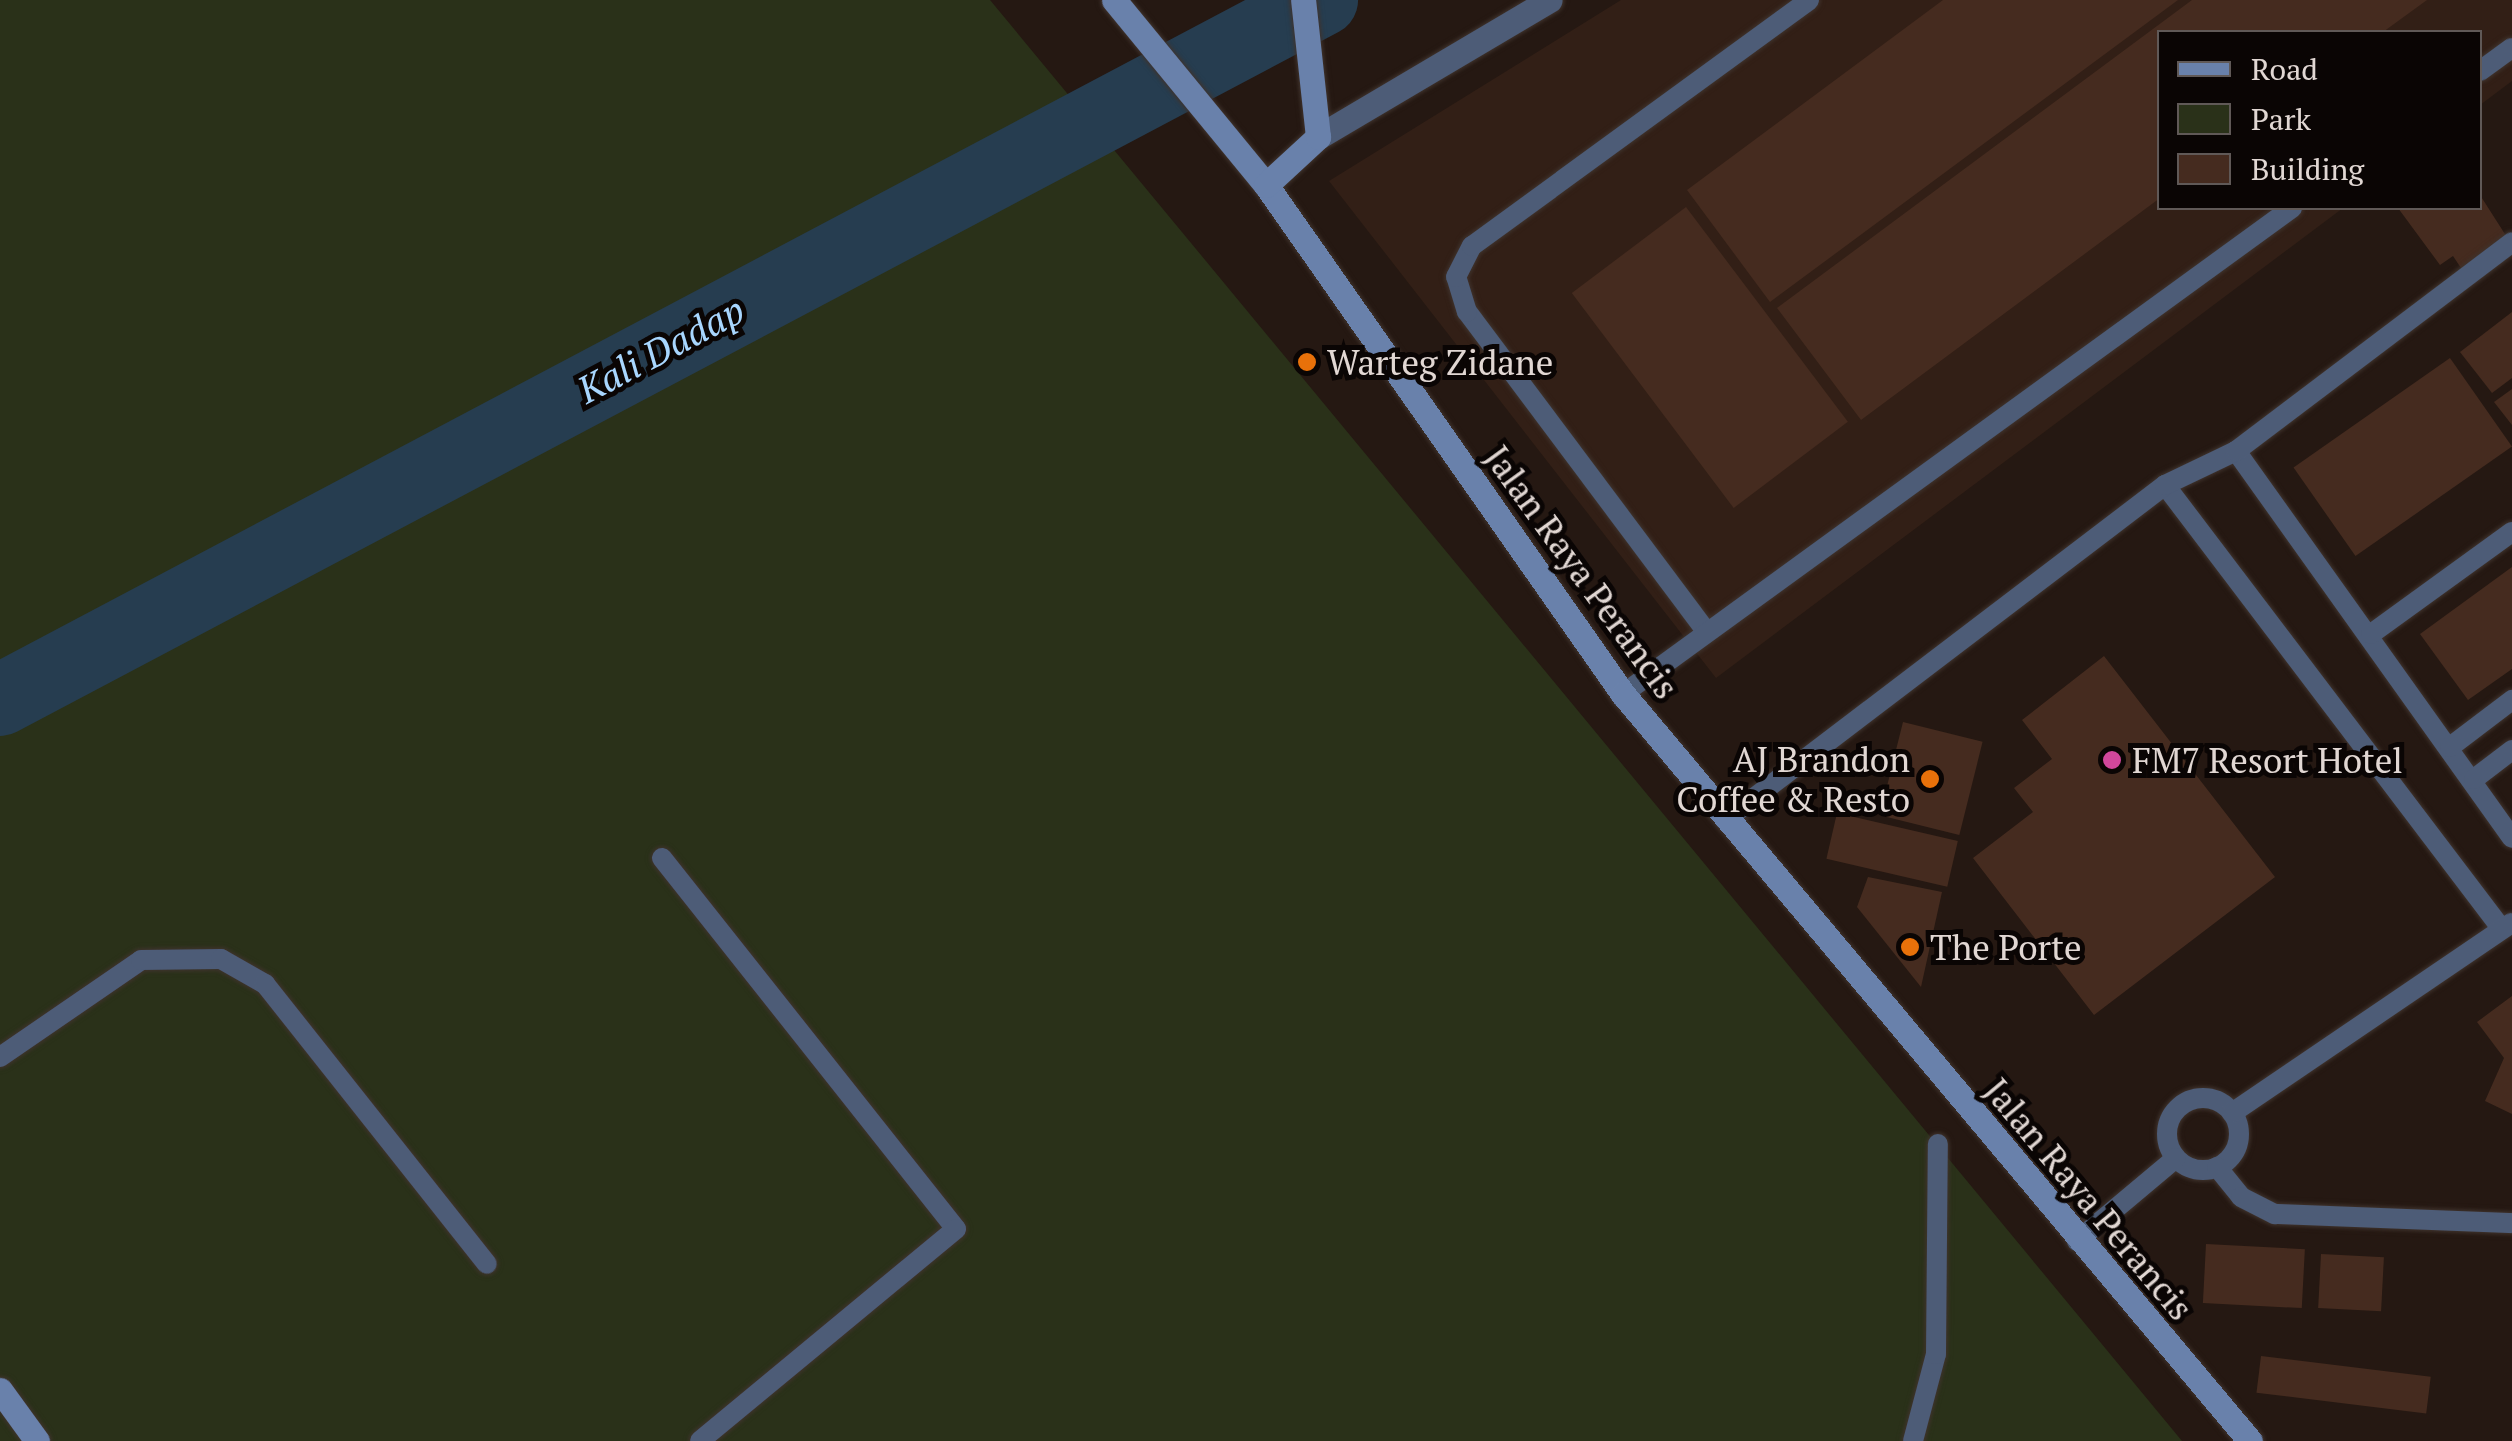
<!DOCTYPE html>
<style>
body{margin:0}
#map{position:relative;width:2512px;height:1441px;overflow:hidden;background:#251812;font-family:"PT Serif",serif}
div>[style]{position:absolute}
.built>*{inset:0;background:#321f16}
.green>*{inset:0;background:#2a3119}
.river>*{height:72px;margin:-36px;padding:0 36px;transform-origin:36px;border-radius:36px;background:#263d50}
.building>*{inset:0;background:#452b1f;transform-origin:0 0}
.roads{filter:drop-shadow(0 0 2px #3f332d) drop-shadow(0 0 2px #3f332d)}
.lane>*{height:20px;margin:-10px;padding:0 10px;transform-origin:10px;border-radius:10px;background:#4d5c77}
.lane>.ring{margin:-10px;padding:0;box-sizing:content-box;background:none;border:20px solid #4d5c77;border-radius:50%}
.street>*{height:25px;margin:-12.5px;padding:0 12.5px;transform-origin:12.5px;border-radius:12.5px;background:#4d5c77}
.secondary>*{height:25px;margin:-12.5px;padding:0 12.5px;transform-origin:12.5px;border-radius:12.5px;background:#6981ab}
.dots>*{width:28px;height:28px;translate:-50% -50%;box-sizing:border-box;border:5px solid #0a0504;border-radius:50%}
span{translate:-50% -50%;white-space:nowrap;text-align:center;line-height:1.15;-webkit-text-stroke:10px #0a0504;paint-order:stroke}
.poi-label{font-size:35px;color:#e1d7d3}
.left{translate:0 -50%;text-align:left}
.right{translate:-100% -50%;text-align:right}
.street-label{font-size:35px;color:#e1d7d3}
.water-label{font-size:38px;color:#a8d6fe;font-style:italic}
.legend{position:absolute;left:2157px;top:30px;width:325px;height:180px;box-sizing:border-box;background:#0a0504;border:2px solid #605957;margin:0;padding:12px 18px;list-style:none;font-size:30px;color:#e1d7d3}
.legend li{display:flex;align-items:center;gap:20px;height:50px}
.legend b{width:50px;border:2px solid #605957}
</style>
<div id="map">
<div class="built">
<i style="clip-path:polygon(1621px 0,2512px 0,2512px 81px,2480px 105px,2480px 32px,2160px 32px,2160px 208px,2343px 208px,1716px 678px,1329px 181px)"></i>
</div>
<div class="green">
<i style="clip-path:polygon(0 0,990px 0,2182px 1441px,0 1441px)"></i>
</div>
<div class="river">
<i style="left:0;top:700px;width:1496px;rotate:-27.9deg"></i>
</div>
<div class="building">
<i style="clip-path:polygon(1943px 0,2178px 0,1770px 302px,1687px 190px)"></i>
<i style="clip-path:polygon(2192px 0,2427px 0,2383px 32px,2160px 32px,2160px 198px,1861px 420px,1777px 308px)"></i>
<i style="clip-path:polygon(2480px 195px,2510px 242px,2465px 274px,2453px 256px,2440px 265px,2398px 208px,2480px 208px)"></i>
<i style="left:1686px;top:207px;width:269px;height:143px;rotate:53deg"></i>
<i style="clip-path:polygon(2512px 312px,2512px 378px,2492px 393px,2460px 352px)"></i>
<i style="left:2450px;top:358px;width:108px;height:191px;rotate:55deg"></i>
<i style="clip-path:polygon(2512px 389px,2512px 425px,2494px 402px)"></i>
<i style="clip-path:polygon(2512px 567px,2512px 669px,2468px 700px,2420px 634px)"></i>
<i style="clip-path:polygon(2104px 656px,2275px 877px,2094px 1015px,1973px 858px,2033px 812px,2014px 788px,2052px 759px,2022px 720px)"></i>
<i style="left:1903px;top:722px;width:82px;height:96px;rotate:14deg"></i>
<i style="left:1837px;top:813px;width:124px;height:47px;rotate:13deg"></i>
<i style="clip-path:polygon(1868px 877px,1942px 892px,1921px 987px,1857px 907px)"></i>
<i style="clip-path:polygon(2512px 996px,2512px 1114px,2485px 1101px,2504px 1058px,2477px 1022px)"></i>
<i style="left:2206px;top:1244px;width:99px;height:59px;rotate:3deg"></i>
<i style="left:2321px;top:1254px;width:63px;height:54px;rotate:3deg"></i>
<i style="left:2261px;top:1356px;width:171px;height:37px;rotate:7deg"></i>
</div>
<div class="roads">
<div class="lane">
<i style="left:2480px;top:71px;width:39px;rotate:-36deg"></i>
<i style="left:2236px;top:451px;width:475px;rotate:54.5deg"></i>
<i style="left:2165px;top:485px;width:556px;rotate:52.82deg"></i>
<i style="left:1706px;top:631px;width:399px;rotate:-126.8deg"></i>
<i style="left:1467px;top:312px;width:37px;rotate:-107deg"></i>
<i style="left:1456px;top:277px;width:35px;rotate:-63deg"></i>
<i style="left:1472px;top:246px;width:417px;rotate:-36.1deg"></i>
<i style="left:2371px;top:634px;width:174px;rotate:-35.9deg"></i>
<i style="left:1623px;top:694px;width:827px;rotate:-36deg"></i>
<i style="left:2450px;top:747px;width:78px;rotate:-37.2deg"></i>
<i style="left:2474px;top:779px;width:48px;rotate:-37.3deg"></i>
<i style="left:1725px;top:820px;width:553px;rotate:-37.28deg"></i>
<i style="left:2165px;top:485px;width:79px;rotate:-25.6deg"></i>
<i style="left:2236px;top:451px;width:346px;rotate:-37.1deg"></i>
<i style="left:662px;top:858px;width:473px;rotate:51.6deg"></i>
<i style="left:956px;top:1229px;width:332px;rotate:140.4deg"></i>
<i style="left:0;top:1057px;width:171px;rotate:-34.5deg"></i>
<i style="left:141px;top:960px;width:80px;rotate:-0.7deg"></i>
<i style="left:221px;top:959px;width:51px;rotate:29.6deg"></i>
<i style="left:265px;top:984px;width:357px;rotate:51.6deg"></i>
<i class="ring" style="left:2167px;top:1098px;width:52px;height:52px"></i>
<i style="left:2232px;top:1113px;width:338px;rotate:-34.2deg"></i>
<i style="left:2217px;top:1167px;width:38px;rotate:51deg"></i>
<i style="left:2241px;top:1197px;width:38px;rotate:27deg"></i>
<i style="left:2275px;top:1214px;width:237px;rotate:2.2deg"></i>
<i style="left:2077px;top:1241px;width:129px;rotate:-40deg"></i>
<i style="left:1913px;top:1441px;width:90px;rotate:-75.2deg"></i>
<i style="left:1936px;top:1354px;width:210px;rotate:-89.5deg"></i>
</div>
<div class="street">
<i style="left:1318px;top:137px;width:269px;rotate:-30.6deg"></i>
</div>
<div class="secondary">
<i style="left:1114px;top:0;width:239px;rotate:50.6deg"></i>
<i style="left:1266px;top:185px;width:622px;rotate:54.96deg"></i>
<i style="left:1623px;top:694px;width:975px;rotate:49.99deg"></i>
<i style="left:1266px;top:185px;width:71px;rotate:-42.7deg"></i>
<i style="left:1318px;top:137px;width:138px;rotate:-96.2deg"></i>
<i style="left:0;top:1390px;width:63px;rotate:54deg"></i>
</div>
</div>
<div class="dots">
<i style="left:1307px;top:362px;background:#e8710a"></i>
<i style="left:2112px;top:760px;background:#d1479c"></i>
<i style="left:1930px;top:779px;background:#e8710a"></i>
<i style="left:1910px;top:947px;background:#e8710a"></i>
</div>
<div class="poi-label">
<span class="left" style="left:1327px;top:362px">Warteg Zidane</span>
<span class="right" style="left:1910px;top:779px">AJ Brandon<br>Coffee &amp; Resto</span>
<span class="left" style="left:2132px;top:760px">FM7 Resort Hotel</span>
<span class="left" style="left:1930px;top:947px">The Porte</span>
</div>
<div class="street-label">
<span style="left:1582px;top:572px;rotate:54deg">Jalan Raya Perancis</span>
<span style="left:2089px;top:1199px;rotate:50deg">Jalan Raya Perancis</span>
</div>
<div class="water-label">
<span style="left:661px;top:350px;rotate:-28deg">Kali Dadap</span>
</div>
<ul class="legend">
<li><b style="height:12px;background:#6981ab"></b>Road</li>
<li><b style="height:28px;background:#2a3119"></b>Park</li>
<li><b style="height:28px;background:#452b1f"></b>Building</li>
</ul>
</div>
